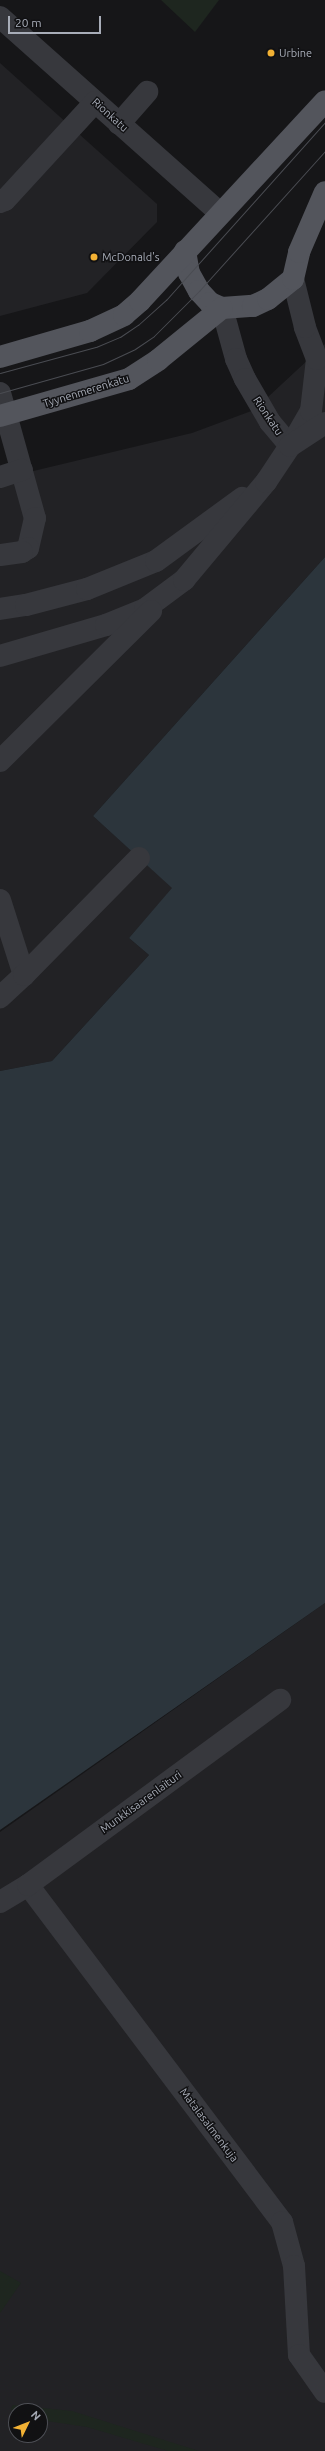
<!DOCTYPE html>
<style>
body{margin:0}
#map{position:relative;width:325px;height:2451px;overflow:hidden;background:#161618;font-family:Ubuntu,sans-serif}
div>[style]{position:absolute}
.built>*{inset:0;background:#222225}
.green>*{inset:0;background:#1e261f}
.water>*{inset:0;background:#2c353c}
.minor>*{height:22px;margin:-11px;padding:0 11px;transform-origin:11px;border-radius:11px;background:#37383d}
.major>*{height:22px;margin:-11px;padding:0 11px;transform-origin:11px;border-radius:11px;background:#53555c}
.tram>*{height:1px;margin:-0.5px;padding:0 0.5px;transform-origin:0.5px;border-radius:0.5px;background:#4a4c52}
.dots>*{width:11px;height:11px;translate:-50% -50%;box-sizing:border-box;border:2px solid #111113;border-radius:50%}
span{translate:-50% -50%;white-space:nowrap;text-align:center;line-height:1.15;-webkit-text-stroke:3px #111113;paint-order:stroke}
.poi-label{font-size:11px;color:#a8adb8}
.left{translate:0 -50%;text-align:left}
.street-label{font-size:11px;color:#a8adb8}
.north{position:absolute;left:8px;top:2403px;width:40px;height:40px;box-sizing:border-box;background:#111113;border:1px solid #4d4f55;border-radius:50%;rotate:47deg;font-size:11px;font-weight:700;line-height:16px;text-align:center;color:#a8adb8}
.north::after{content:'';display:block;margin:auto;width:14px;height:18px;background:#f2b134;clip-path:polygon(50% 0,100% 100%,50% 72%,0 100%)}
.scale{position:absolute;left:8px;top:16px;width:93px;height:18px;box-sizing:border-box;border:2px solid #a8adb8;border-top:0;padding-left:5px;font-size:12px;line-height:14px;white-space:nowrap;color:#a8adb8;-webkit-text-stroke:3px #111113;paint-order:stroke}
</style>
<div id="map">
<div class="built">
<i style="clip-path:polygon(0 63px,157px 204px,157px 222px,87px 293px,0 316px)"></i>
<i style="clip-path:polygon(325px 344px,325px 557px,93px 816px,173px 888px,129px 938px,149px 955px,52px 1061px,0 1071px,0 479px,192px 433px,254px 410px)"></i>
<i style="clip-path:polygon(evenodd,325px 1603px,325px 2451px,0 2451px,0 1832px,325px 1603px,16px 2411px,40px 2411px,40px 2435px,16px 2435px,16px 2411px)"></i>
</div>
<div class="green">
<i style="clip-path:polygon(161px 0,219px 0,195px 32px)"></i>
<i style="clip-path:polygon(0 2271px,21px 2283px,0 2313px)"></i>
<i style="clip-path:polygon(13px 2405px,72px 2411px,199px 2451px,168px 2451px,87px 2427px,40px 2420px,40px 2411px,16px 2411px,16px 2417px,13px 2416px,11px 2408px)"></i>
</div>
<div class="water">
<i style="clip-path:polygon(325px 557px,325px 1603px,0 1830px,0 1071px,52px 1061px,149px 955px,129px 938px,172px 888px,93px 816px)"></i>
</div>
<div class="minor">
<i style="left:0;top:17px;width:295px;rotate:41.7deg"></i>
<i style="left:119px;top:124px;width:43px;rotate:-48.8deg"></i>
<i style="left:0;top:202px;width:5px;rotate:-22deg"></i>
<i style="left:5px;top:200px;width:133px;rotate:-47.4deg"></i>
<i style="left:222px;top:308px;width:53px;rotate:74.6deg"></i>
<i style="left:236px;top:359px;width:22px;rotate:66deg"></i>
<i style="left:245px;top:379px;width:50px;rotate:59.8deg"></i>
<i style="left:270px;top:422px;width:31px;rotate:50deg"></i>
<i style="left:0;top:393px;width:130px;rotate:74.4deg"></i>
<i style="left:35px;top:518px;width:31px;rotate:103deg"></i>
<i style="left:28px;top:548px;width:7px;rotate:146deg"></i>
<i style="left:22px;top:552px;width:22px;rotate:172deg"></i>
<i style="left:293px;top:442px;width:36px;rotate:-60deg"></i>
<i style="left:311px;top:411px;width:52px;rotate:-83.4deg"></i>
<i style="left:317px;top:359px;width:34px;rotate:-111deg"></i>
<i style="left:305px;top:327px;width:49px;rotate:-104deg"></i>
<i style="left:0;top:477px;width:23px;rotate:-18deg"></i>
<i style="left:0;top:609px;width:26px;rotate:-9deg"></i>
<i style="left:26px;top:605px;width:63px;rotate:-14.7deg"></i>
<i style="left:87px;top:589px;width:74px;rotate:-22.1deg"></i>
<i style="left:156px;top:561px;width:107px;rotate:-36.2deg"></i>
<i style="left:0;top:656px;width:110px;rotate:-16.3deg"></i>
<i style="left:106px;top:625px;width:42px;rotate:-22.3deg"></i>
<i style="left:145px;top:609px;width:49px;rotate:-36.6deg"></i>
<i style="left:184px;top:580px;width:128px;rotate:-50.1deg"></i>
<i style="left:266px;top:482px;width:43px;rotate:-56.3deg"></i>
<i style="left:290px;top:446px;width:42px;rotate:-33.3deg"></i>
<i style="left:0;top:761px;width:213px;rotate:-44.8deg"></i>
<i style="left:0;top:900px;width:79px;rotate:72.3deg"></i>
<i style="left:24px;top:975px;width:33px;rotate:137deg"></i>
<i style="left:24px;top:975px;width:164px;rotate:-45.5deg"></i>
<i style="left:28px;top:1885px;width:422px;rotate:53deg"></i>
<i style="left:282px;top:2222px;width:46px;rotate:74.7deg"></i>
<i style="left:294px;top:2266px;width:89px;rotate:86.8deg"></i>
<i style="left:299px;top:2355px;width:45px;rotate:54.9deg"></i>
<i style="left:0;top:1902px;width:33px;rotate:-31deg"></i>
<i style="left:28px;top:1885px;width:313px;rotate:-36.3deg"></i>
</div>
<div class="major">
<i style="left:185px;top:251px;width:22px;rotate:80deg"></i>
<i style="left:189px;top:273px;width:21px;rotate:61deg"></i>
<i style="left:199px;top:291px;width:16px;rotate:47deg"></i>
<i style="left:210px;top:303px;width:13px;rotate:23deg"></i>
<i style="left:222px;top:308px;width:31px;rotate:-4deg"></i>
<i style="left:253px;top:306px;width:17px;rotate:-25deg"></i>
<i style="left:268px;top:299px;width:32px;rotate:-39deg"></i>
<i style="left:293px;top:279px;width:28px;rotate:-77deg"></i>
<i style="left:299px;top:252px;width:65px;rotate:-66.6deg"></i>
<i style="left:0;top:357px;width:94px;rotate:-16.1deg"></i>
<i style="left:90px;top:331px;width:38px;rotate:-25deg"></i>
<i style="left:124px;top:315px;width:21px;rotate:-41deg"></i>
<i style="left:140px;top:301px;width:272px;rotate:-47.2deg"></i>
<i style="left:0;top:416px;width:134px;rotate:-16deg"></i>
<i style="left:129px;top:379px;width:35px;rotate:-33deg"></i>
<i style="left:158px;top:360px;width:82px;rotate:-39.1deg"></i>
</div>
<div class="tram">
<i style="left:0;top:373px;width:99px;rotate:-15.2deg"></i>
<i style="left:96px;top:347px;width:26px;rotate:-23deg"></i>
<i style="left:120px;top:337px;width:22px;rotate:-34deg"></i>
<i style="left:138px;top:325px;width:38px;rotate:-42deg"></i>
<i style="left:166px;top:300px;width:239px;rotate:-48.2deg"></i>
<i style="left:0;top:393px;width:107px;rotate:-15.7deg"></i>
<i style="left:103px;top:364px;width:35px;rotate:-25deg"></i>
<i style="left:135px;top:349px;width:23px;rotate:-34deg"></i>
<i style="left:154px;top:336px;width:64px;rotate:-45deg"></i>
<i style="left:199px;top:291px;width:188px;rotate:-48deg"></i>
</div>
<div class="dots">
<i style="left:271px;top:53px;background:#f2b134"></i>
<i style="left:94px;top:257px;background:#f2b134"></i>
</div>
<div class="poi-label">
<span class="left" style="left:279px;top:53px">Urbine</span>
<span class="left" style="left:102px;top:257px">McDonald's</span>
</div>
<div class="street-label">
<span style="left:110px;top:115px;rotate:42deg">Rionkatu</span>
<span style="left:86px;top:391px;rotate:-17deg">Tyynenmerenkatu</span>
<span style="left:268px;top:416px;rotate:56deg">Rionkatu</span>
<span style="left:141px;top:1802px;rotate:-36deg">Munkkisaarenlaituri</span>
<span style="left:209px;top:2125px;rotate:53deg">Matalasalmenkuja</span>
</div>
<div class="north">N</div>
<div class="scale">20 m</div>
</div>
